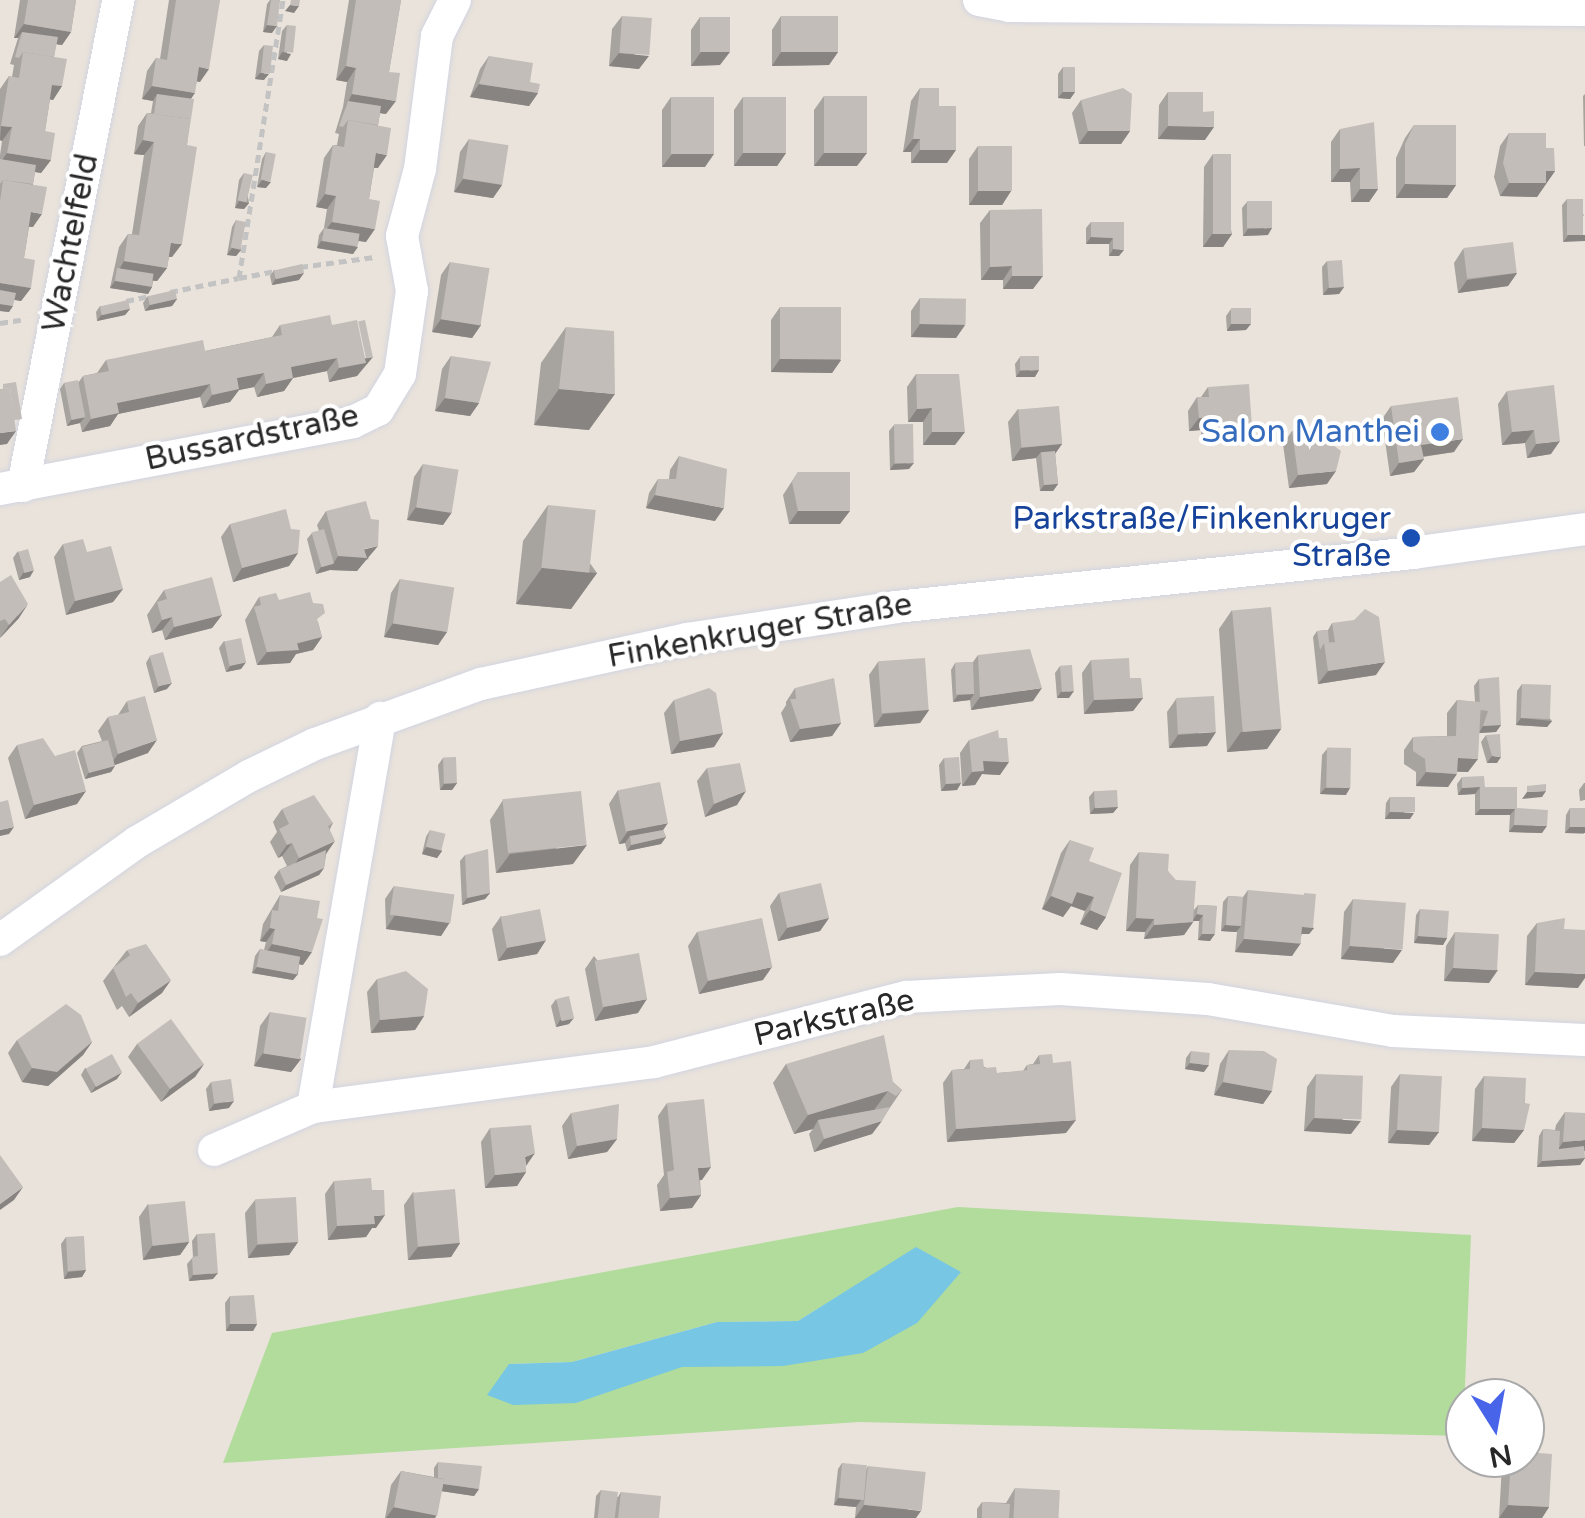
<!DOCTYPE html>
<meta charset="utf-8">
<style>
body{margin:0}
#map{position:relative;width:1585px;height:1518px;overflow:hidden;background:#eae3db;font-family:"Varela Round",sans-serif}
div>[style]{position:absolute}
.green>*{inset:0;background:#b1dc9c}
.water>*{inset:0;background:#76c6e4}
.path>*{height:5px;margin-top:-2.5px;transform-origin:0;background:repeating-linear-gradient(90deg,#c3c3c3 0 8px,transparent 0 13px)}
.roads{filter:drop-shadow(0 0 2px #d1d4e0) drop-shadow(0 0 2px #d1d4e0)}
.minor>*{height:32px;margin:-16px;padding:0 16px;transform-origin:16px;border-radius:16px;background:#fff}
.wall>*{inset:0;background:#a7a39e}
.shaded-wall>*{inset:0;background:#888481}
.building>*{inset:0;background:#c2bdb8;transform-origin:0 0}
.dots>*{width:28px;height:28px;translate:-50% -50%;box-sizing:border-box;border:5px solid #fff;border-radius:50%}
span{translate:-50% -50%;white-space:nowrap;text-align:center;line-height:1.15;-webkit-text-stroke:8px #fff;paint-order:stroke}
.street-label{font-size:32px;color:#282828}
.shop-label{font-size:32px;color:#366cbe}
.right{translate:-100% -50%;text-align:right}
.transit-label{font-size:32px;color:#164399}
.north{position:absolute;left:1445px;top:1378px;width:100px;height:100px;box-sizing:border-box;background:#fff;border:2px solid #a9a9a9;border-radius:50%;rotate:169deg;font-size:28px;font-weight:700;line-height:40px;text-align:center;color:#282828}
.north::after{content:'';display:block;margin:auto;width:35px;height:45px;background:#4865ea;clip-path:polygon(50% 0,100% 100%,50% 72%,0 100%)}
</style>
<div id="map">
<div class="green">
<i style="clip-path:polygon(evenodd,958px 1207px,1471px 1235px,1463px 1436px,860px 1422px,223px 1463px,272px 1333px,958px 1207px,916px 1248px,783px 1366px,509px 1364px,572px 1362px,717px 1322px,798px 1321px,916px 1248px)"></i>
</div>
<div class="water">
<i style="clip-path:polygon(916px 1247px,961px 1272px,917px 1323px,863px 1353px,783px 1366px,682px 1367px,576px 1403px,513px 1405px,487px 1395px,509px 1364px,572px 1362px,717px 1322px,798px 1321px)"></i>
</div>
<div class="path">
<i style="left:300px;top:267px;width:75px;rotate:-7.7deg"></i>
<i style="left:239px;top:278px;width:37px;rotate:-11deg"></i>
<i style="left:170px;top:292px;width:70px;rotate:-11.5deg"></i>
<i style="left:239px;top:278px;width:281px;rotate:-81deg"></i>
<i style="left:126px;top:301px;width:24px;rotate:-12deg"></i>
<i style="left:0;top:323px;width:26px;rotate:-9deg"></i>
</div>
<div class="roads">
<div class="minor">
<i style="left:979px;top:0;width:31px;rotate:11deg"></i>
<i style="left:1009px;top:6px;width:576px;rotate:0.4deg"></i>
<i style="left:23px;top:486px;width:495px;rotate:-78.9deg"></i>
<i style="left:0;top:489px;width:359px;rotate:-10.7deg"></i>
<i style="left:353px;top:422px;width:28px;rotate:-26deg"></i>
<i style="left:378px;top:410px;width:42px;rotate:-58.6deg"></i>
<i style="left:400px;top:374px;width:84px;rotate:-81.8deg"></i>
<i style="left:412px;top:291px;width:56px;rotate:-100.3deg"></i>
<i style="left:402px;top:236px;width:69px;rotate:-75deg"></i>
<i style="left:420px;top:169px;width:134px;rotate:-82.7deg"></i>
<i style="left:437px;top:36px;width:40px;rotate:-63.4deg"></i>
<i style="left:0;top:940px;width:168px;rotate:-35.6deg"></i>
<i style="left:137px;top:842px;width:130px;rotate:-30.5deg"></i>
<i style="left:249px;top:776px;width:73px;rotate:-25.9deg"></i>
<i style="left:315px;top:744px;width:177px;rotate:-19.9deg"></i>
<i style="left:481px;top:684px;width:212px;rotate:-12.3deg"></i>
<i style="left:688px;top:639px;width:210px;rotate:-8.7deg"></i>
<i style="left:896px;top:607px;width:520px;rotate:-5.96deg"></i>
<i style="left:1413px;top:553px;width:174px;rotate:-7.9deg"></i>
<i style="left:313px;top:1107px;width:395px;rotate:-80.2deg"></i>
<i style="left:214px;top:1150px;width:108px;rotate:-23.5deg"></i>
<i style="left:313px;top:1107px;width:344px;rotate:-7.5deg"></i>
<i style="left:654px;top:1062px;width:260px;rotate:-14.5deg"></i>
<i style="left:906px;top:997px;width:154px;rotate:-3deg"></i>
<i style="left:1060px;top:989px;width:148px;rotate:3.9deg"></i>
<i style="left:1208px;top:999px;width:188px;rotate:9.8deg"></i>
<i style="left:1393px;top:1031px;width:192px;rotate:2.7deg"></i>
</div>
</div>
<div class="wall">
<i style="clip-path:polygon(20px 0,76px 0,71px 32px,62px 45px,56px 44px,54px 57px,62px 86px,53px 100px,50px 99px,45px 131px,51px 160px,41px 173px,35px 172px,33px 184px,33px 227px,29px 227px,24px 258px,31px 288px,21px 301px,14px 300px,9px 312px,0 311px,0 155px,2px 141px,0 140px,0 89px,9px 76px,12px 77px,14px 65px,10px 64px,18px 38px,14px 38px)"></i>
<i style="clip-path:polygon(169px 0,220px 0,200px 82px,197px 81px,191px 98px,187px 145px,172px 257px,169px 257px,167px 268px,157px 281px,153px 281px,152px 287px,148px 294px,110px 288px,119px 247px,128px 234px,132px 234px,144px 155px,134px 154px,138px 126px,147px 113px,151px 113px,153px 101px,142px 99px,147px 71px,156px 58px,160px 59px)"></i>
<i style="clip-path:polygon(270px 0,280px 0,272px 33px,263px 32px,267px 4px)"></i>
<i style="clip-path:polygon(349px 0,401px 0,389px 72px,386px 114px,380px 113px,378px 125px,378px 168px,374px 168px,369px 199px,366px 242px,359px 241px,353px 254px,317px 248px,319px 235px,324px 228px,327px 209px,316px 207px,324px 158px,333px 145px,337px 145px,339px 134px,335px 133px,343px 107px,347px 82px,336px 80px)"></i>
<i style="clip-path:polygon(622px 16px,639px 69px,609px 66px,612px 29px)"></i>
<i style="clip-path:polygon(781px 16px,838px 52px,829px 65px,772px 66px,772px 30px)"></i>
<i style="clip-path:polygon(700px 17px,720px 65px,691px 66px,691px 30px)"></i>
<i style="clip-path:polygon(287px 25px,287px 61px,278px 59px,282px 31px)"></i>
<i style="clip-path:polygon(264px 45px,264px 80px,255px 79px,259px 51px)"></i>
<i style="clip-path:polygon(489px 56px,530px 82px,538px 93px,529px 106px,470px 97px,480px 69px)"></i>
<i style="clip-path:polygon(1063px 67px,1075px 92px,1070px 99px,1058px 98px,1058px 74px)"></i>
<i style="clip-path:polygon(920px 88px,939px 106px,947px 163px,911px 163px,911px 152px,903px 152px,911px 101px)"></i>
<i style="clip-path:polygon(1168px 92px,1203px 112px,1205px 140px,1158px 139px,1159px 105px)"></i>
<i style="clip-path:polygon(1585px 94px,1585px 146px,1584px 146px,1583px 96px)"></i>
<i style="clip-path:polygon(824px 96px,857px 166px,814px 166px,814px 110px)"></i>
<i style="clip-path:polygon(671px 97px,705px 167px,662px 167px,662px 110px)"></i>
<i style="clip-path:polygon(743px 97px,786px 153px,777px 166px,734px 166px,734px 110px)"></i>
<i style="clip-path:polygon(1081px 100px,1130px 131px,1121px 144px,1079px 144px,1072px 113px)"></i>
<i style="clip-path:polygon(1414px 125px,1456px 185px,1447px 198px,1396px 198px,1396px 158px,1405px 138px)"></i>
<i style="clip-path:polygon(1340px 129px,1378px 189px,1369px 202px,1351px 202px,1350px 182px,1331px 182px,1331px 142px)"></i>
<i style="clip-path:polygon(1509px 133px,1546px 148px,1555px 171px,1537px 197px,1500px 196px,1494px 177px,1500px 146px)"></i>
<i style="clip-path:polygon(469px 139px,502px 185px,493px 198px,454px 192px,460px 152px)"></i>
<i style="clip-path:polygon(978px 146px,1011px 191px,1002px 205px,969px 205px,969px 159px)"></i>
<i style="clip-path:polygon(266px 152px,266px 188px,257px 187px,262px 159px)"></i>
<i style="clip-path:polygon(1213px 154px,1232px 234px,1223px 247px,1203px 247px,1204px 167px)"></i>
<i style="clip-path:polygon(244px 173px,249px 203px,244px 209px,235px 208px,239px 180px)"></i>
<i style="clip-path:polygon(1567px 199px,1584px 215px,1563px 242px,1562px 205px)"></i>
<i style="clip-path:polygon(1247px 202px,1268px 235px,1243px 236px,1242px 208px)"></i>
<i style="clip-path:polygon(990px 210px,1033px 289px,1003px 289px,1003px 280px,981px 280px,980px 223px)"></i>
<i style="clip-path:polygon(236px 220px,241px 250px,236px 256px,227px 255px,232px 227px)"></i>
<i style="clip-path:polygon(1091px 222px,1124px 222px,1119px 256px,1109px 256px,1109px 244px,1086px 244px,1086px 228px)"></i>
<i style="clip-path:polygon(1463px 249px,1517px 273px,1508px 286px,1458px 293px,1454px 263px)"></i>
<i style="clip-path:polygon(1327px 261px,1344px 287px,1339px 294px,1323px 295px,1322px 267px)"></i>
<i style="clip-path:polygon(450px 262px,481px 325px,472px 338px,432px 332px,441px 275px)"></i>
<i style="clip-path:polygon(274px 270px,299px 280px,272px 285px,270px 276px)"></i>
<i style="clip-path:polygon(148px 296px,177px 299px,172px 306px,145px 311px,143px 303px)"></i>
<i style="clip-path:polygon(920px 298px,965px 325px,956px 338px,911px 337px,911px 311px)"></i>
<i style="clip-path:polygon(100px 306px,130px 309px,125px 315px,97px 321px,96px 312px)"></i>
<i style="clip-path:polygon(780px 307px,841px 360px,832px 373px,771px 372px,771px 320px)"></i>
<i style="clip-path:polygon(1231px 309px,1246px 330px,1227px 331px,1226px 316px)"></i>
<i style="clip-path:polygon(280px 325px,332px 325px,368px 363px,366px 364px,357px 376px,329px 382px,327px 371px,293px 378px,284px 391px,257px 397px,254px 387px,239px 390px,230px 402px,203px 408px,200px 397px,118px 414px,110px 426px,82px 432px,80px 423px,67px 426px,60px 389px,64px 383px,78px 383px,83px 376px,97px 373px,106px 360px,205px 351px,272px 337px)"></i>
<i style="clip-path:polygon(566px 327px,589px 430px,534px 425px,541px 363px)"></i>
<i style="clip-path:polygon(451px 356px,479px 403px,470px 416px,435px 411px,442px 369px)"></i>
<i style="clip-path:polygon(1020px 357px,1035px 377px,1016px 377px,1015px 364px)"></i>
<i style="clip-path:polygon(916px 374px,955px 445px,923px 445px,923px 422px,908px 422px,907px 387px)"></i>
<i style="clip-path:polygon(1208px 387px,1243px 440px,1202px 443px,1201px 430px,1189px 431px,1188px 411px,1197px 397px,1201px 397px)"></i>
<i style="clip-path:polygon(1507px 391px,1551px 454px,1527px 458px,1525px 443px,1502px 445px,1498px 404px)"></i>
<i style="clip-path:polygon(1391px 406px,1454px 452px,1423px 457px,1424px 459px,1414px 472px,1390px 476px,1382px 419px)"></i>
<i style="clip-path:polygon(1018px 409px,1062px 444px,1055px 453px,1058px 484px,1053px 491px,1040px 491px,1036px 458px,1012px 461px,1008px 422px)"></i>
<i style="clip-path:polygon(894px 425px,909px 469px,890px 470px,889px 431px)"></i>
<i style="clip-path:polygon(1292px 431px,1327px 484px,1289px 488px,1283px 444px)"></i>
<i style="clip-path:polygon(679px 456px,715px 521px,646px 508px,649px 493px,658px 479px,669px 479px,670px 470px)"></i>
<i style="clip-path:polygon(423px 464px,452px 512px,443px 525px,407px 520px,414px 477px)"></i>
<i style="clip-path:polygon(798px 472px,840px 524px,789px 524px,783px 495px)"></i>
<i style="clip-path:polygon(548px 505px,597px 573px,571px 609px,516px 604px,523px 541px)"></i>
<i style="clip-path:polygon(326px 511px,369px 559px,365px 560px,357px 571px,330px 570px,316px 574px,307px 539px,312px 533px,319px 531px,317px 525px)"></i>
<i style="clip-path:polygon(230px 524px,298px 553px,289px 566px,233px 582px,221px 537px)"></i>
<i style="clip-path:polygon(63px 544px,87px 552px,123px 589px,113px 602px,66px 615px,54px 557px)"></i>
<i style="clip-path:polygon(18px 551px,30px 577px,19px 580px,13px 558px)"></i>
<i style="clip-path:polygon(400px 579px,447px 632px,438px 645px,384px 637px,391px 593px)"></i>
<i style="clip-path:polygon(0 582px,19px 618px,0 638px)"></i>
<i style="clip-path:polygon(164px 590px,222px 615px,212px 628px,165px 640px,162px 630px,152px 633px,147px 615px)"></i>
<i style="clip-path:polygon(259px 597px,279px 600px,318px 622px,322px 637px,313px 650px,296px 654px,290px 663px,257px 665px,245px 620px)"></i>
<i style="clip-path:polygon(1232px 610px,1281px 729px,1267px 749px,1227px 752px,1219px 629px)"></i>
<i style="clip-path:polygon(1332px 623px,1376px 675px,1318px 684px,1313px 637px,1317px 631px,1328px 630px)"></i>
<i style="clip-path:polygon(224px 641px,246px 662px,241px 669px,226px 672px,219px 648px)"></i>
<i style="clip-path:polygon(978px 655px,1033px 701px,971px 710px,970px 700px,953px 702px,951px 670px,955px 663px,973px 662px)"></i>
<i style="clip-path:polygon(150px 656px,167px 689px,154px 693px,146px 663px)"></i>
<i style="clip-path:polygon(1091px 660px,1130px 678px,1143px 698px,1133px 711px,1084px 714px,1082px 673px)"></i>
<i style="clip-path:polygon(878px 662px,929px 710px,920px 723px,874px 727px,869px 675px)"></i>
<i style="clip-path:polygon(1060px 666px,1069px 698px,1057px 698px,1055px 673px)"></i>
<i style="clip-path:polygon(1479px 679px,1501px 725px,1496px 732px,1479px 733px,1468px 772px,1457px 772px,1448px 787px,1416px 786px,1416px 772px,1404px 764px,1404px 750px,1413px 737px,1447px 736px,1447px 713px,1457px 700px,1475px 702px,1474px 686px)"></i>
<i style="clip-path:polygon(1522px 684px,1552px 721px,1547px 727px,1516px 725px,1517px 691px)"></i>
<i style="clip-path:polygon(795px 688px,841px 723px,832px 736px,790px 742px,781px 713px,786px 705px,786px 702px)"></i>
<i style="clip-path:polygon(1176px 699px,1207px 746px,1169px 748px,1167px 712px)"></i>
<i style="clip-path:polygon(674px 700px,723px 733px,714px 747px,671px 754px,664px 713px)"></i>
<i style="clip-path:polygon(127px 701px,148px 753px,115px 765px,111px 772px,85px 779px,77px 753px,82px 746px,102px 741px,98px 731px,108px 717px,118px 715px)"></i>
<i style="clip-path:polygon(1486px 735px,1497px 763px,1487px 763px,1481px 742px)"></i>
<i style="clip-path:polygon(999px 738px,1000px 775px,982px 774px,975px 785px,962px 786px,960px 753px,969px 740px)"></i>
<i style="clip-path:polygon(17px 745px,77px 804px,25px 819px,8px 758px)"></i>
<i style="clip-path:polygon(1327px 749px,1346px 795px,1320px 794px,1322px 755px)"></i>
<i style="clip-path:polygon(443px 758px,457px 783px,452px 790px,440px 790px,438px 765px)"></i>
<i style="clip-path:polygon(944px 758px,961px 783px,957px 790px,941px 791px,939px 765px)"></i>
<i style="clip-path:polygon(707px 768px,737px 805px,705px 817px,697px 781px)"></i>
<i style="clip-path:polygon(1462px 777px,1485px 787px,1517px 808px,1542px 833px,1509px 832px,1510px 815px,1475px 815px,1475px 794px,1458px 795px,1457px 784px)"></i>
<i style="clip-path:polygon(1584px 783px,1585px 783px,1585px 800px,1580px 801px,1579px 790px)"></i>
<i style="clip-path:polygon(618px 790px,663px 830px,666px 837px,661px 844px,627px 851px,625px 843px,619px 844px,609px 804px)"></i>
<i style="clip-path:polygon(1094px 791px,1118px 807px,1113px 813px,1090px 814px,1089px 797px)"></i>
<i style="clip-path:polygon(1390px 797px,1410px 819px,1385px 819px,1386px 803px)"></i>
<i style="clip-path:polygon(503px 800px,573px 864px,496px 873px,490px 820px)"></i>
<i style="clip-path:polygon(1570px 808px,1584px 834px,1565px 833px,1566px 815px)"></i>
<i style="clip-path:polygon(282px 809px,333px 823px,330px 829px,324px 868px,319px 875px,281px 892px,274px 877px,279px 870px,287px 866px,282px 856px,278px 858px,270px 842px,277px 832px,273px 822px)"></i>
<i style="clip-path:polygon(430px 830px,442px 851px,437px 858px,422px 854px,426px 837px)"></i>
<i style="clip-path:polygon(1070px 840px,1089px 861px,1106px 917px,1097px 930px,1080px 924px,1085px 911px,1071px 906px,1063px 917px,1042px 909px,1061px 853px)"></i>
<i style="clip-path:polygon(1139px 852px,1168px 871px,1194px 910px,1198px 905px,1217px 906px,1210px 941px,1198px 940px,1199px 921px,1194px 921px,1184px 935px,1144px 939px,1145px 932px,1126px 931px,1130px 865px)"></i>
<i style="clip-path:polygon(465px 855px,490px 893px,485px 899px,462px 905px,460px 861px)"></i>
<i style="clip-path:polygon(394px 886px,450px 922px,441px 936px,386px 929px,385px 899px)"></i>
<i style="clip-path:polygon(1248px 890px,1314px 928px,1309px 934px,1302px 934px,1292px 956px,1235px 952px,1237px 932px,1221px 931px,1223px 902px,1228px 896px,1243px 897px)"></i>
<i style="clip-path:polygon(779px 893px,829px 918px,820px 931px,778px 941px,770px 906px)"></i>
<i style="clip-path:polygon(280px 895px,303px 965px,299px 964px,298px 974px,293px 980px,252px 973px,255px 956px,260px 949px,264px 950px,266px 942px,260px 941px,263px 924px)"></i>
<i style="clip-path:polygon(1353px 899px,1393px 963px,1341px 959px,1344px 912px)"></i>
<i style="clip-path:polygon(1420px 909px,1447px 938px,1443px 945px,1414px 943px,1416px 915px)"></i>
<i style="clip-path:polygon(501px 916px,546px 940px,537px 954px,498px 961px,492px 929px)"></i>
<i style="clip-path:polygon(1537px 923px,1564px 929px,1578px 988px,1525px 985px,1527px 936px)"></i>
<i style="clip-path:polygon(697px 932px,763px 980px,699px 994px,688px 946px)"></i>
<i style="clip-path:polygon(1455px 932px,1489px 983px,1444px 981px,1446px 946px)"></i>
<i style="clip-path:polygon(127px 950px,162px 993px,129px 1017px,122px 1006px,117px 1010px,103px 981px)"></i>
<i style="clip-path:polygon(594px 956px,638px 1013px,595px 1021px,585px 969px)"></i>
<i style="clip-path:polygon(377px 979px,424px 1016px,415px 1030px,371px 1033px,367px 992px)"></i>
<i style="clip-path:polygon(556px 999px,569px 1024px,556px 1027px,551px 1006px)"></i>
<i style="clip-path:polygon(270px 1012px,301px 1059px,291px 1072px,254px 1066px,260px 1026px)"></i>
<i style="clip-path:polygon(17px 1040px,92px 1042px,83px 1055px,48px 1086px,22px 1082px,8px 1053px)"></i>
<i style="clip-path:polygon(137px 1044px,204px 1064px,195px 1077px,161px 1102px,128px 1057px)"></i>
<i style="clip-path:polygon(1229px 1050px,1272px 1091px,1263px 1104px,1214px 1095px,1220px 1064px)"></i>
<i style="clip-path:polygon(1191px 1051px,1204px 1072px,1185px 1069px,1186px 1058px)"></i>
<i style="clip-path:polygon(1039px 1055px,1066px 1133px,947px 1142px,943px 1083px,952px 1070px,964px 1069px,970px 1060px,997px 1073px,1023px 1071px,1027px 1065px,1033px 1064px)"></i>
<i style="clip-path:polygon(786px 1064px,893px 1082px,902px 1090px,872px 1134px,814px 1152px,809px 1134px,813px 1129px,794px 1134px,773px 1083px)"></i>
<i style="clip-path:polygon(85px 1068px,117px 1079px,91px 1093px,81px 1075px)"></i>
<i style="clip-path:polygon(1316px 1074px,1351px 1134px,1304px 1131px,1307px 1087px)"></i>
<i style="clip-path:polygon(1400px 1074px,1439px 1132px,1429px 1145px,1388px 1143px,1391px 1087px)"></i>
<i style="clip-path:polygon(1484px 1076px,1525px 1103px,1524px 1130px,1514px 1143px,1472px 1141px,1475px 1089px)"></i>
<i style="clip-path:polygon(211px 1082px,229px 1108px,209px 1111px,206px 1089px)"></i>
<i style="clip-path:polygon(667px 1103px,702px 1180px,700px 1180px,701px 1195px,692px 1208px,660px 1211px,657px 1185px,664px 1175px,658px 1116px)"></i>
<i style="clip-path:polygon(1565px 1112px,1585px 1158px,1580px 1165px,1537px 1167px,1539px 1136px,1543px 1129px,1555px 1130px,1556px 1125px)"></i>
<i style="clip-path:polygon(571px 1113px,617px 1139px,607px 1152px,568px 1159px,562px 1126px)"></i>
<i style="clip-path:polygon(490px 1128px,525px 1166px,526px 1172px,517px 1186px,485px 1188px,481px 1142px)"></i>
<i style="clip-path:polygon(334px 1181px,376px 1228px,372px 1228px,366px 1237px,328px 1240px,325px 1194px)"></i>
<i style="clip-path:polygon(413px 1192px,460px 1243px,451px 1257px,408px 1260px,404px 1205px)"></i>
<i style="clip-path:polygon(255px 1200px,298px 1242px,289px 1255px,248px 1258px,245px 1213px)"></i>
<i style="clip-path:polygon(148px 1204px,189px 1242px,180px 1255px,143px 1260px,139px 1217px)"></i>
<i style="clip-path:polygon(197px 1234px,213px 1279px,189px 1281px,187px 1264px,193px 1257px,192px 1241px)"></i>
<i style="clip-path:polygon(66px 1237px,86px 1270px,82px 1277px,64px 1279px,61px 1244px)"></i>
<i style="clip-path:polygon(230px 1296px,257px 1324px,253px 1331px,226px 1331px,225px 1303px)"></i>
<i style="clip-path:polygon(1507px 1458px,1525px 1458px,1549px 1507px,1542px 1518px,1499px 1518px,1502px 1465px)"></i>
<i style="clip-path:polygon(438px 1462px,479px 1489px,474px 1496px,441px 1491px,437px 1514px,435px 1518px,385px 1518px,391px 1485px,401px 1471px,434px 1477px,434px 1468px)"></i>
<i style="clip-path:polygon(842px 1463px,866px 1470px,868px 1466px,916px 1518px,855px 1518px,856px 1507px,834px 1505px,838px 1469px)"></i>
<i style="clip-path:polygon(1015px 1488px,1059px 1518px,977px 1518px,977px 1509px,982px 1502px,1006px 1503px)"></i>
<i style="clip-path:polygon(601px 1490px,618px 1497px,621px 1492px,659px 1518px,594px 1518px,596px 1496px)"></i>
</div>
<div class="shaded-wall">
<i style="clip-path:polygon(290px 5px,299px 6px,294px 13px,285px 11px)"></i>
<i style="clip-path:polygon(24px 24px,71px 32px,62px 45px,20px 39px,22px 32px,18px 38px,14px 38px)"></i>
<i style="clip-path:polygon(267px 25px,277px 26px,272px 33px,263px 32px)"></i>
<i style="clip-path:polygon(282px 52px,291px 54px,287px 61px,278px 59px)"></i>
<i style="clip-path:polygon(701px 52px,730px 52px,720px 65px,691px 66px)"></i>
<i style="clip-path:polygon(781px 52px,838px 52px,829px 65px,772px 66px)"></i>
<i style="clip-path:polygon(619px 53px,649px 56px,639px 69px,609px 66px)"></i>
<i style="clip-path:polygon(346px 66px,356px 68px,347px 82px,336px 80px)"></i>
<i style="clip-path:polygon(199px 67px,209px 69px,200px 82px,190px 80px)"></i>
<i style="clip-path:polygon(260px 73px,269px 74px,264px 80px,255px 79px)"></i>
<i style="clip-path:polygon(479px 84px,538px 93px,529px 106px,470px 97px)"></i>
<i style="clip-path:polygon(52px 85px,62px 86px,53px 100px,43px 98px)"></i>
<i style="clip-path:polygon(152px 86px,195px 93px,186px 106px,157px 94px,153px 101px,142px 99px)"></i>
<i style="clip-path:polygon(1063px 92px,1075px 92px,1070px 99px,1058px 98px)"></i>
<i style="clip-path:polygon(352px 94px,396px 101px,386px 114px,345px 108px)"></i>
<i style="clip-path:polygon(1px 126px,12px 127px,2px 141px,0 140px)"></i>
<i style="clip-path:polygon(1168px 126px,1214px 127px,1205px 140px,1158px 139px)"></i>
<i style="clip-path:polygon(1088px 131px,1130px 131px,1121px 144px,1079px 144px)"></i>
<i style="clip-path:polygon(913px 139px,920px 139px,911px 152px,903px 152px)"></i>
<i style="clip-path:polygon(143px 140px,154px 142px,144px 155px,134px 154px)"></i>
<i style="clip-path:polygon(920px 150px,956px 150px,947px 163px,911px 163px)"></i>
<i style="clip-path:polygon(7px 153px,51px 160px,41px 173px,0 166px,0 163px)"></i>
<i style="clip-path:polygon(376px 153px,387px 155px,378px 168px,367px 167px)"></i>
<i style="clip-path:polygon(743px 153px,786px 153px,777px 166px,734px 166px)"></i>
<i style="clip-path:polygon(824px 153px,867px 153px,857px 166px,814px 166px)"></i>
<i style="clip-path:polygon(672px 154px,714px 154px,705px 167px,662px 167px)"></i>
<i style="clip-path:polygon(1360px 168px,1350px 182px,1331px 182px,1340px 169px)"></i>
<i style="clip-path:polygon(1546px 171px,1555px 171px,1537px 197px,1500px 196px,1509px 183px)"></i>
<i style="clip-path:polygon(463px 179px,502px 185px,493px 198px,454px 192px)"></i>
<i style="clip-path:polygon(262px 180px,271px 182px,266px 188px,257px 187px)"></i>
<i style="clip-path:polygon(1405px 184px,1456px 185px,1447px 198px,1396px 198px)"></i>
<i style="clip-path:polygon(1360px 189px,1378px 189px,1369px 202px,1351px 202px)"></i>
<i style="clip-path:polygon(978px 191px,1011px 191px,1002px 205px,969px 205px)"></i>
<i style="clip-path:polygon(325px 194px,336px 196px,327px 209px,316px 207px)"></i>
<i style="clip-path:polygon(239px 201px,249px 203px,244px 209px,235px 208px)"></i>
<i style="clip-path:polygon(31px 212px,42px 214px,33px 227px,22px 226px)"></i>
<i style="clip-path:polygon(332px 222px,375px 229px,366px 242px,322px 235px)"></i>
<i style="clip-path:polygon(1272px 228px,1268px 235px,1243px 236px,1248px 229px)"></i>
<i style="clip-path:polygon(1212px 234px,1232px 234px,1223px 247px,1203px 247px)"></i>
<i style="clip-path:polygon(1568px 235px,1585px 235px,1585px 241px,1563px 242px)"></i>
<i style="clip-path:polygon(1091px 237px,1113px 238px,1109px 244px,1086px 244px)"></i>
<i style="clip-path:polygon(321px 241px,358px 247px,353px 254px,317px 248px)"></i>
<i style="clip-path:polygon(171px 243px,182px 244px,172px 257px,162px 256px)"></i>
<i style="clip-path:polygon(232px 248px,241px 250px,236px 256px,227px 255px)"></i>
<i style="clip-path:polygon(1113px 249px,1124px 250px,1119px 256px,1109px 256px)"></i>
<i style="clip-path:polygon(124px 261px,167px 268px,157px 281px,116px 275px)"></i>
<i style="clip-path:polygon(1012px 266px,1003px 280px,981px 280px,990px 267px)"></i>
<i style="clip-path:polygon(304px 273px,299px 280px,272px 285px,276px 278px)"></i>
<i style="clip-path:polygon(1517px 273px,1508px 286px,1458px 293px,1467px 280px)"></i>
<i style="clip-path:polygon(1012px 276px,1043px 276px,1033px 289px,1003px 289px)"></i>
<i style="clip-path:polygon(115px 281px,152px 287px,148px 294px,110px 288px)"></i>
<i style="clip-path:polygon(0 283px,31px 288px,21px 301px,0 297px)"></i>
<i style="clip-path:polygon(1344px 287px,1339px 294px,1323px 295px,1328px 288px)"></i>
<i style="clip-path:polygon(177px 299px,172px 306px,145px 311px,150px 305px)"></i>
<i style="clip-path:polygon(0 304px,13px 306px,9px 312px,0 311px)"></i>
<i style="clip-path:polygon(130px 309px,125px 315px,97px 321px,102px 314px)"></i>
<i style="clip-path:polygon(441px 319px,481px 325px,472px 338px,432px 332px)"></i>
<i style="clip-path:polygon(920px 324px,965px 325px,956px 338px,911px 337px)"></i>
<i style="clip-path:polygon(1231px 324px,1251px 324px,1246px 330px,1227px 331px)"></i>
<i style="clip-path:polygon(373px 357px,357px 376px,329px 382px,339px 368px,360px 359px)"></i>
<i style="clip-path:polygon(337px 358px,327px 371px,293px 378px,284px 391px,257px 397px,266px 384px,291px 367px)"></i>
<i style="clip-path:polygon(780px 359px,841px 360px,832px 373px,771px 372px)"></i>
<i style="clip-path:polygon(1039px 370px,1035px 377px,1016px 377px,1020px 371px)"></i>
<i style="clip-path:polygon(264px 373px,254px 387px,239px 390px,230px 402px,203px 408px,212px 395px,237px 378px)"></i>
<i style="clip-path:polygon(210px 384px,200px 397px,118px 414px,110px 426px,82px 432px,91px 419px,117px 403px)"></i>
<i style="clip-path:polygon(559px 389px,615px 394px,589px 430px,534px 425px)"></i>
<i style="clip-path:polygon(445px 398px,479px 403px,470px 416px,435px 411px)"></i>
<i style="clip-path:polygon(932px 408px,923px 422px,908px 422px,917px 409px)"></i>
<i style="clip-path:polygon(85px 417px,80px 423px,67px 426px,72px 419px)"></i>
<i style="clip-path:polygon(1210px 417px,1201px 430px,1189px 431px,1199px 418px)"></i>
<i style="clip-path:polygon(1252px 427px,1243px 440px,1202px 443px,1211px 430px)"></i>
<i style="clip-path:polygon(1534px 430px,1525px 443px,1502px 445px,1512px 432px)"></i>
<i style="clip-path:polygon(16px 431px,7px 444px,0 445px,0 433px)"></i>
<i style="clip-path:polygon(932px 432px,965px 432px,955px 445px,923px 445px)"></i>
<i style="clip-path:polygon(1463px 439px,1454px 452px,1412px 458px,1421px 445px)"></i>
<i style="clip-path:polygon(1560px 441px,1551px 454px,1527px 458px,1536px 444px)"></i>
<i style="clip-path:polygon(1062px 444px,1053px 457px,1041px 452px,1036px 458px,1012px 461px,1021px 448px)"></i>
<i style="clip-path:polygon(1424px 459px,1414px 472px,1390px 476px,1399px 463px)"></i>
<i style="clip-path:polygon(914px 463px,909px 469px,890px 470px,894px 464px)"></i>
<i style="clip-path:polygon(1336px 471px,1327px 484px,1289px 488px,1298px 475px)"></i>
<i style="clip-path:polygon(1058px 484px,1053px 491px,1040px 491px,1044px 485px)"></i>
<i style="clip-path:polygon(655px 495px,724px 508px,715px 521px,646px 508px)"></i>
<i style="clip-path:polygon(416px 507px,452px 512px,443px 525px,407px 520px)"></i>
<i style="clip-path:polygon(798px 511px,850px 511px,840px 524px,789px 524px)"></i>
<i style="clip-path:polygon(378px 546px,357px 571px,330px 570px,316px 574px,321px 567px,333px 564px,338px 556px)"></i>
<i style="clip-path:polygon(298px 553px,289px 566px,233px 582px,242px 568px)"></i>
<i style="clip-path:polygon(542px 568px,597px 573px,571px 609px,516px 604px)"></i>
<i style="clip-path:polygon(34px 570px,30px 577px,19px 580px,23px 573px)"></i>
<i style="clip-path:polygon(123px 589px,113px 602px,66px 615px,75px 601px)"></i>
<i style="clip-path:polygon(28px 604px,19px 618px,0 638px,9px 625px)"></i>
<i style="clip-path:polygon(222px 615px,212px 628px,165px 640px,174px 627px)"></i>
<i style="clip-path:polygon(172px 617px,162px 630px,152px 633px,162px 620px)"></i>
<i style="clip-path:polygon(393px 623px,447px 632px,438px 645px,384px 637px)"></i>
<i style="clip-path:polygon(322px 637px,313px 650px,296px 654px,290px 663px,257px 665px,267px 652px)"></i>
<i style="clip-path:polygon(246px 662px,241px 669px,226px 672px,231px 665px)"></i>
<i style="clip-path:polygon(1385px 662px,1376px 675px,1318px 684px,1328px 671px)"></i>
<i style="clip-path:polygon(172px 683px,167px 689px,154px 693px,159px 686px)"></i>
<i style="clip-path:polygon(1042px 688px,1033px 701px,971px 710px,980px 697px)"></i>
<i style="clip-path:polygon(1074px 691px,1069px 698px,1057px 698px,1061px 692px)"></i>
<i style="clip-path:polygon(974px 694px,970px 700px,953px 702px,958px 695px)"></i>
<i style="clip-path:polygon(1143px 698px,1133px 711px,1084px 714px,1094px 700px)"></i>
<i style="clip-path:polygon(929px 710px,920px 723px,874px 727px,883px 714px)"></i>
<i style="clip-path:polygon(1521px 718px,1552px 721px,1547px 727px,1516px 725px)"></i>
<i style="clip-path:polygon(841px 723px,832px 736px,790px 742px,800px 729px)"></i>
<i style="clip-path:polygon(1501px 725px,1496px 732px,1479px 733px,1483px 726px)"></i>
<i style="clip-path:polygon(1281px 729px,1267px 749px,1227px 752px,1241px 732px)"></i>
<i style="clip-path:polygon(1216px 732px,1207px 746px,1169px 748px,1178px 735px)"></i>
<i style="clip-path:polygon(723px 733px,714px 747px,671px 754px,680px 741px)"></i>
<i style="clip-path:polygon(157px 740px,148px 753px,109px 767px,118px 754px)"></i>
<i style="clip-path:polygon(1492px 756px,1501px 757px,1497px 763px,1487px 763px)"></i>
<i style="clip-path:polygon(1458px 758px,1478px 759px,1468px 772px,1448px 771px)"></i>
<i style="clip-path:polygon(983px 761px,1009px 762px,1000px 775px,982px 774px,975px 785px,962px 786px,972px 772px)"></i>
<i style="clip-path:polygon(115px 766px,111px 772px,85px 779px,89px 772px)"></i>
<i style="clip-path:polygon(1426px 772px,1457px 774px,1448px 787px,1416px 786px)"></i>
<i style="clip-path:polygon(457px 783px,452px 790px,440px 790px,444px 784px)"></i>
<i style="clip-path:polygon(961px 783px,957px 790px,941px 791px,946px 784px)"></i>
<i style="clip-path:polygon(1480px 787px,1475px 794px,1458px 795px,1462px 788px)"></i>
<i style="clip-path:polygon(1325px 788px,1350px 788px,1346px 795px,1320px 794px)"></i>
<i style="clip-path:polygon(86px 791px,77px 804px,25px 819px,34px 805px)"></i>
<i style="clip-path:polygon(746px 791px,737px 805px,705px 817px,714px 804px)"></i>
<i style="clip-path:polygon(1546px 791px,1542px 797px,1522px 799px,1527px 792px)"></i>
<i style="clip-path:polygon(1095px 807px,1118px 807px,1113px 813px,1090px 814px)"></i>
<i style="clip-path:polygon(1480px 809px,1515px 809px,1510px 815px,1475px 815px)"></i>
<i style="clip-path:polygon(1390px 812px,1414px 813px,1410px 819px,1385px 819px)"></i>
<i style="clip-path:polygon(668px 823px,659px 836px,630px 836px,625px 843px,619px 844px,628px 831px)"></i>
<i style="clip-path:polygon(1514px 825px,1547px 826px,1542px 833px,1509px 832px)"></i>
<i style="clip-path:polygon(14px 827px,9px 834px,0 836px,0 830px)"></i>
<i style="clip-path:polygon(1570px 827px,1585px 827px,1585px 833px,1565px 833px)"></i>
<i style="clip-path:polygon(666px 837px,661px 844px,627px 851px,631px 845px)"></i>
<i style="clip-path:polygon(335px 841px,326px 854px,290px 871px,299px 858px)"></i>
<i style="clip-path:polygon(292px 843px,282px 856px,278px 858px,287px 845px)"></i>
<i style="clip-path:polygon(587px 845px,573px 864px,496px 873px,510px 854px)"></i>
<i style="clip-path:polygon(426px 847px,442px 851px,437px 858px,422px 854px)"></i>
<i style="clip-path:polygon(324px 868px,319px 875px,281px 892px,286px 885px)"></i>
<i style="clip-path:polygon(1077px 892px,1094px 897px,1085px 911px,1071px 906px,1063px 917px,1042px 909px,1051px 896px)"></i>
<i style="clip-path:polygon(490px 893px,485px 899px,462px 905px,467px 898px)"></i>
<i style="clip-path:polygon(1090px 910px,1106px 917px,1097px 930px,1080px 924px)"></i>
<i style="clip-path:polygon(1197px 914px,1203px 915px,1199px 921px,1192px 921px)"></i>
<i style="clip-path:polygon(395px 915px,450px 922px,441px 936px,386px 929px)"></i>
<i style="clip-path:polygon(829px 918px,820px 931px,778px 941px,787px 928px)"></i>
<i style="clip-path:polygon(1136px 918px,1154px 919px,1145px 932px,1126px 931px)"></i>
<i style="clip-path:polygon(1193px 922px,1184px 935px,1144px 939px,1154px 925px)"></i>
<i style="clip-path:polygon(1225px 925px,1241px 926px,1236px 932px,1221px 931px)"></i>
<i style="clip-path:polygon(1302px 927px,1314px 928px,1309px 934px,1298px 934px)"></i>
<i style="clip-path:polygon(270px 928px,275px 929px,266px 942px,260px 941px)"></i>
<i style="clip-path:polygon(1202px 934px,1215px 934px,1210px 941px,1198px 940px)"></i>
<i style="clip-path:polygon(1418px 936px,1447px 938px,1443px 945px,1414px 943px)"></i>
<i style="clip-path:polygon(1244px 939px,1301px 943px,1292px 956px,1235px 952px)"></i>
<i style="clip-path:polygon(546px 940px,537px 954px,498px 961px,508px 947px)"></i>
<i style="clip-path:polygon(272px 944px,312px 952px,303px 965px,263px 958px)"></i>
<i style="clip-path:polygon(1350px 946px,1402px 950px,1393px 963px,1341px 959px)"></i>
<i style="clip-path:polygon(257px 967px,298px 974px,293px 980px,252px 973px)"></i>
<i style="clip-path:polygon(772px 967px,763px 980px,699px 994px,708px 981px)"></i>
<i style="clip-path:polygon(1453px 968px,1498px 970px,1489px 983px,1444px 981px)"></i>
<i style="clip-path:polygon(1535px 972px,1585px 974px,1585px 978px,1578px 988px,1525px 985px)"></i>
<i style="clip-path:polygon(171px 980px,162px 993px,129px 1017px,138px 1003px)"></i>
<i style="clip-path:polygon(647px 999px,638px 1013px,595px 1021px,604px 1007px)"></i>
<i style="clip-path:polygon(424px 1016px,415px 1030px,371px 1033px,380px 1020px)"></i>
<i style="clip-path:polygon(574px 1018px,569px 1024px,556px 1027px,560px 1020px)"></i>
<i style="clip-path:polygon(92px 1042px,83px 1055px,48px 1086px,22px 1082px,32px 1068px)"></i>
<i style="clip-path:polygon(263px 1053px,301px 1059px,291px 1072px,254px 1066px)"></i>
<i style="clip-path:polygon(1190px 1063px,1209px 1065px,1204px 1072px,1185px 1069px)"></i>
<i style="clip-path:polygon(204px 1064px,195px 1077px,161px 1102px,170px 1089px)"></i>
<i style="clip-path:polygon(122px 1072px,117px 1079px,91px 1093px,96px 1086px)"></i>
<i style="clip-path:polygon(1223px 1082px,1272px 1091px,1263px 1104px,1214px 1095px)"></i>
<i style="clip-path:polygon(888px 1091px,874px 1110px,818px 1120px,813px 1129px,794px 1134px,808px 1115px)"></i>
<i style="clip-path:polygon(234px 1101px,229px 1108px,209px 1111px,214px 1104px)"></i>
<i style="clip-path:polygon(1314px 1118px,1361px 1121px,1351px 1134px,1304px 1131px)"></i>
<i style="clip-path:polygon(1076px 1120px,1066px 1133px,947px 1142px,956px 1129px)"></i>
<i style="clip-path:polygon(882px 1121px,872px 1134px,814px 1152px,824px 1139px)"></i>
<i style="clip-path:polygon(1482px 1128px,1524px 1130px,1514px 1143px,1472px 1141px)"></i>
<i style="clip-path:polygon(1397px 1130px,1439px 1132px,1429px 1145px,1388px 1143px)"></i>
<i style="clip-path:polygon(617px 1139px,607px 1152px,568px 1159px,577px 1146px)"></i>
<i style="clip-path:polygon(1585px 1140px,1585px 1151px,1554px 1155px,1563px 1142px)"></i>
<i style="clip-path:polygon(535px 1153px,526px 1166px,525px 1157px)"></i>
<i style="clip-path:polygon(1585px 1158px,1580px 1165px,1537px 1167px,1542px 1161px)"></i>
<i style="clip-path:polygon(711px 1167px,702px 1180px,689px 1181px,698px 1168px)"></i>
<i style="clip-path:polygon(526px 1172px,517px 1186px,485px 1188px,495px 1175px)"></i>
<i style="clip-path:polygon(23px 1187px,14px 1200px,0 1210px,0 1204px)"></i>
<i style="clip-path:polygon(701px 1195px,692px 1208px,660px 1211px,670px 1198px)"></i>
<i style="clip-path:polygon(385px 1215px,376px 1228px,372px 1228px,366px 1237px,328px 1240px,337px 1226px,374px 1216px)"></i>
<i style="clip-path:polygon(189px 1242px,180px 1255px,143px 1260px,152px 1246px)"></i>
<i style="clip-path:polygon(298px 1242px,289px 1255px,248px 1258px,257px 1245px)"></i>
<i style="clip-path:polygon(460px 1243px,451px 1257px,408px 1260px,418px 1247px)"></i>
<i style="clip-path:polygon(86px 1270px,82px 1277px,64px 1279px,68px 1272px)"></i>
<i style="clip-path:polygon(218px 1273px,213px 1279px,189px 1281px,193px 1275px)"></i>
<i style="clip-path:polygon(230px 1324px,257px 1324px,253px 1331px,226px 1331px)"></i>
<i style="clip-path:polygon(438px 1483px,479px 1489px,474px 1496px,434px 1490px)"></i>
<i style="clip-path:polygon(838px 1498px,861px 1500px,856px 1507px,834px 1505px)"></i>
<i style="clip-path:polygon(864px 1505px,921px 1511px,916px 1518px,855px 1518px)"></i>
<i style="clip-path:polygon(1508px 1505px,1549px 1507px,1542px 1518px,1499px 1518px)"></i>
<i style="clip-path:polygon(394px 1507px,437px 1514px,435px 1518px,386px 1518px)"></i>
</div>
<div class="building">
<i style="clip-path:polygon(28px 0,76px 0,71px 32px,24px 24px)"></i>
<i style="clip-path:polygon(176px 0,220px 0,209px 69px,199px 67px,195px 93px,152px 86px,156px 58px,167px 60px)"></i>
<i style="clip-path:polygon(271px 0,280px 0,277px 26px,267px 25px)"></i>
<i style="clip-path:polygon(291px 0,300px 0,299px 6px,290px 5px)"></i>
<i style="clip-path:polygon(356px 0,401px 0,389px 72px,400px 73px,396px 101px,352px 94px,356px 68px,346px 66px)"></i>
<i style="left:622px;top:16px;width:30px;height:37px;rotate:4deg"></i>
<i style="left:781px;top:16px;width:57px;height:36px"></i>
<i style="left:700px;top:17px;width:30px;height:35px"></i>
<i style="left:287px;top:25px;width:9px;height:27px;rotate:6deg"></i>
<i style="clip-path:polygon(22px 32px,58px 37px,54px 57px,23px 52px,19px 58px,15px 57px)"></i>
<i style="left:264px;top:45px;width:9px;height:28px;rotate:6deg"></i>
<i style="clip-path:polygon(23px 52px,67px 59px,62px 86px,52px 85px,45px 131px,55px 133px,51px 160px,7px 153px,12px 127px,1px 126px,9px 76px,19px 78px)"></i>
<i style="clip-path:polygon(489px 56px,533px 63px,530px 82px,540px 84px,538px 93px,479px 84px)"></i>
<i style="left:1063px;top:67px;width:12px;height:25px"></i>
<i style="clip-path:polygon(920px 88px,939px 88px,939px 106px,956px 106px,956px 150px,920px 150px,920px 139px,913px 139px)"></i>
<i style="clip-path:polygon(1123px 88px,1132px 94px,1130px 131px,1088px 131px,1081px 100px)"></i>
<i style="clip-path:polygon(1168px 92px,1203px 92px,1203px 112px,1214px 111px,1214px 127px,1168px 126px)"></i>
<i style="clip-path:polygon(157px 94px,194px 99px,190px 126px,191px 119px,154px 114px)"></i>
<i style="left:824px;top:96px;width:43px;height:57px"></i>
<i style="left:671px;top:97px;width:43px;height:57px"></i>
<i style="left:743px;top:97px;width:43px;height:56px"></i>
<i style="clip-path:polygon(348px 101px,381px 106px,378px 125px,348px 120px,343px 127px,339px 126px)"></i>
<i style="clip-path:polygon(147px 113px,191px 119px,187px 145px,197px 147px,182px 244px,171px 243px,167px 268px,124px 261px,128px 234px,139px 235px,154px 142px,143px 140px)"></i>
<i style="clip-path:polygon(348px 120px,391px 128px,387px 155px,376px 153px,369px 199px,380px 201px,375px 229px,332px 222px,336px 196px,325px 194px,333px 145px,344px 147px)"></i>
<i style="clip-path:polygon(1374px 122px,1378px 189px,1360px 189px,1360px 168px,1340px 169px,1340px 129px)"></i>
<i style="clip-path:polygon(1414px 125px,1456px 125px,1456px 185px,1405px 184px,1405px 144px)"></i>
<i style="clip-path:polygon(1509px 133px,1546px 133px,1546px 148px,1554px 148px,1555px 171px,1546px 171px,1546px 183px,1509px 183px,1503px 163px)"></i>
<i style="left:469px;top:139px;width:40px;height:40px;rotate:9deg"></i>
<i style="left:978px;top:146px;width:34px;height:45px"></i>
<i style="left:266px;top:152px;width:10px;height:28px;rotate:11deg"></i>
<i style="left:1213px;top:154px;width:18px;height:80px"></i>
<i style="clip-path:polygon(0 159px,36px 165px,33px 184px,3px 180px,0 184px)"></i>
<i style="left:244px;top:173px;width:9px;height:28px;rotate:13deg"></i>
<i style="clip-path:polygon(3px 180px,47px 187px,42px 214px,31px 212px,24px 258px,35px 260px,31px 288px,0 283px,0 201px)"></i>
<i style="left:1567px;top:199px;width:16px;height:36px"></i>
<i style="left:1272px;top:201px;width:27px;height:25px;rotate:90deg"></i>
<i style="clip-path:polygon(1042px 209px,1043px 276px,1012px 276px,1012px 266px,990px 267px,990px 210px)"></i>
<i style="left:236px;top:220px;width:10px;height:28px;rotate:11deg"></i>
<i style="clip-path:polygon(1091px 222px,1124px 222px,1124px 250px,1113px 249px,1113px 238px,1091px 237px)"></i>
<i style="left:324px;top:228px;width:36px;height:13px;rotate:9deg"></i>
<i style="left:1513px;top:242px;width:31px;height:50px;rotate:83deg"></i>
<i style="left:1342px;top:260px;width:27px;height:15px;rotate:86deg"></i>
<i style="left:450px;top:262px;width:40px;height:58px;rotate:9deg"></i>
<i style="left:302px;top:264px;width:9px;height:29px;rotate:77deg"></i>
<i style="left:117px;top:268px;width:37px;height:13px;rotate:9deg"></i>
<i style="clip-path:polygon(0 290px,16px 293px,13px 306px,0 304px)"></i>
<i style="left:175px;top:290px;width:9px;height:28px;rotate:77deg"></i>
<i style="left:920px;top:298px;width:46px;height:26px;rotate:1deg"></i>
<i style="left:128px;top:300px;width:9px;height:29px;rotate:77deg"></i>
<i style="left:780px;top:307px;width:61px;height:52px"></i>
<i style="left:1251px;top:308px;width:16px;height:20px;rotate:90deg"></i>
<i style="clip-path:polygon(330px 315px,332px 325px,357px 320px,366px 363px,339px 368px,337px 358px,291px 367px,293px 378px,266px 384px,264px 373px,237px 378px,239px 389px,212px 395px,210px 384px,117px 403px,119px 413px,91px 419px,83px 376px,109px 371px,106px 360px,203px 340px,205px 351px,230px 346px,282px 335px,280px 325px)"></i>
<i style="left:365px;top:320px;width:38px;height:7px;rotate:78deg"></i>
<i style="clip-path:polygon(566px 327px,614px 331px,615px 394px,559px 389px)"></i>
<i style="clip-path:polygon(451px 356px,491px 362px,479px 403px,445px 398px)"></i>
<i style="left:1039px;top:356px;width:14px;height:19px;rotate:90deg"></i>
<i style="clip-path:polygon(916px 374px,959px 374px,965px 432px,932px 432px,932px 408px,917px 409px)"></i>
<i style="left:78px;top:380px;width:38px;height:14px;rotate:79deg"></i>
<i style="clip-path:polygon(16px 382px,22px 419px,14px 420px,10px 388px,3px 389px,3px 384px)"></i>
<i style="clip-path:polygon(1249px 384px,1252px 427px,1211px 430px,1210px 417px,1199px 418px,1197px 397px,1209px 397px,1208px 387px)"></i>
<i style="clip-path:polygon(1554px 385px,1560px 441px,1536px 444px,1534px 430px,1512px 432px,1507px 391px)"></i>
<i style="clip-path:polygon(10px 388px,16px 431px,0 433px,0 389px)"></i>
<i style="clip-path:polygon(1458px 397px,1463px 439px,1421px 445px,1424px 459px,1399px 463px,1391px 406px)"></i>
<i style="left:1059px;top:406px;width:38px;height:41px;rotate:85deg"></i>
<i style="left:913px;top:424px;width:39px;height:19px;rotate:89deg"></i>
<i style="clip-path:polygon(1330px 426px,1333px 445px,1341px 451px,1336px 471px,1298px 475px,1292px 431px)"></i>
<i style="left:1055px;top:451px;width:33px;height:14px;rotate:85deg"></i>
<i style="clip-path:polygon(679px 456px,727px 469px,724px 508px,655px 495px,658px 479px,676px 479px)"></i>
<i style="left:423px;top:464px;width:36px;height:44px;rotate:9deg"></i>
<i style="clip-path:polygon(798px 472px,850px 472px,850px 511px,798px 511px,792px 482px)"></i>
<i style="clip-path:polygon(366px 501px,371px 519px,379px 520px,378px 546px,364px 549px,367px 558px,338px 556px,326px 511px)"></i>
<i style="left:548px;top:505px;width:48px;height:63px;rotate:6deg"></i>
<i style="clip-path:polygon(286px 509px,291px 529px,300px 530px,298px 553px,242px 568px,230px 524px)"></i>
<i style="left:324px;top:529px;width:36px;height:13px;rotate:74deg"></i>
<i style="clip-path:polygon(83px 539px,87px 552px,111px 546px,123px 589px,75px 601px,63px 544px)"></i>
<i style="left:28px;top:549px;width:22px;height:10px;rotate:74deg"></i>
<i style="clip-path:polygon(11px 575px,28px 604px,9px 625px,5px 619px,0 621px,0 582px)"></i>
<i style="clip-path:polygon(212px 577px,222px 615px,174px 627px,172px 617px,162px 620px,157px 602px,167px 599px,164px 590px)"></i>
<i style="left:400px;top:579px;width:55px;height:45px;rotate:9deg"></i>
<i style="clip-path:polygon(310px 592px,313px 603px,323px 604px,325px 613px,317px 619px,322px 637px,297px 643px,299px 650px,267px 652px,254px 607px,261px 605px,259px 597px,276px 593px,279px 600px)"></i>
<i style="left:1271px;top:607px;width:122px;height:39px;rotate:85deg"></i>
<i style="clip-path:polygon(1365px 609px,1379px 617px,1385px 662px,1328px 671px,1324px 643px,1335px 642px,1332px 623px,1354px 620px)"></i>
<i style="clip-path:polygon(1328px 630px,1329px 643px,1324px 643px,1320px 650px,1317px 631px)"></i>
<i style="left:241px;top:638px;width:25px;height:17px;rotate:78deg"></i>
<i style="clip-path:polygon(1030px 649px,1042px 688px,980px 697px,978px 655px)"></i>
<i style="left:163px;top:652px;width:32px;height:14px;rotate:74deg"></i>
<i style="left:925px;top:658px;width:52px;height:47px;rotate:86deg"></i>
<i style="clip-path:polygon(1129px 658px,1130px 678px,1141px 678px,1143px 698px,1094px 700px,1091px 660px)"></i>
<i style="left:973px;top:662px;width:32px;height:18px;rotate:88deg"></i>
<i style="left:1072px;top:665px;width:26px;height:12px;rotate:86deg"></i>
<i style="clip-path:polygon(1499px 677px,1501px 725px,1483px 726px,1488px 711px,1480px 710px,1479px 679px)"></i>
<i style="clip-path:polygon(834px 678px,841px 723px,800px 729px,790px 699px,796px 699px,795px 688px)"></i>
<i style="left:1522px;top:684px;width:29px;height:34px;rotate:2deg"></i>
<i style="clip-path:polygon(709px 688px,716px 693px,723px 733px,680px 741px,674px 700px)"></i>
<i style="clip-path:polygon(145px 696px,157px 740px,118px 754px,108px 717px,129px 712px,127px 701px)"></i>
<i style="left:1214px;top:696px;width:36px;height:38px;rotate:87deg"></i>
<i style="clip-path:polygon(1457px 700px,1481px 702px,1478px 759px,1458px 758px,1457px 774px,1426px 772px,1425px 759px,1413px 751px,1413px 737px,1456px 736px)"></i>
<i style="clip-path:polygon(998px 730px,999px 738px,1007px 738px,1009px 762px,983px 761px,984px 771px,972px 772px,969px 740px)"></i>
<i style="clip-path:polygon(1500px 734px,1501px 757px,1492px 756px,1486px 735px)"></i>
<i style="clip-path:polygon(43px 738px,55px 756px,75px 750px,86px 791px,34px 805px,17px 745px)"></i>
<i style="left:108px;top:740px;width:27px;height:27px;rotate:75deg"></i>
<i style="left:1351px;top:748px;width:40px;height:24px;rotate:91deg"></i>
<i style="left:456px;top:757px;width:26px;height:13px;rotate:88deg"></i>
<i style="left:959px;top:757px;width:26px;height:15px;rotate:86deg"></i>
<i style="clip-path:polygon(740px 763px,746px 791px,714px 804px,707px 768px)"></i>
<i style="clip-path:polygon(1484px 776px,1485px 787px,1517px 787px,1517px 808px,1548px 810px,1547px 826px,1514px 825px,1515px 809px,1480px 809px,1480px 787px,1462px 788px,1462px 777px)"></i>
<i style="left:660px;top:782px;width:42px;height:43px;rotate:79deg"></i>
<i style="clip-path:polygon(1546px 784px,1546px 791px,1527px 792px,1527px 786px)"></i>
<i style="left:1117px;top:790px;width:17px;height:23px;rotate:87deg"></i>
<i style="left:581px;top:791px;width:54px;height:79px;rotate:84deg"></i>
<i style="clip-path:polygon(314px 795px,333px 823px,328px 826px,335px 841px,299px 858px,292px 843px,287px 845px,279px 829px,289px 824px,282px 809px)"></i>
<i style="left:1390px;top:797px;width:25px;height:15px"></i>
<i style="clip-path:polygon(8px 800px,14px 827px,0 830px,0 802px)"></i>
<i style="left:1570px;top:808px;width:15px;height:19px"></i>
<i style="left:430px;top:830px;width:16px;height:17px;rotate:14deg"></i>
<i style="clip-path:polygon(663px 830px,666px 837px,631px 845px,630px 836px)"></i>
<i style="clip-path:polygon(1070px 840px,1094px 848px,1089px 861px,1122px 873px,1106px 917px,1090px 910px,1094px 897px,1077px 892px,1072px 904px,1051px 896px)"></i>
<i style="clip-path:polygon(488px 849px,490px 893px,467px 898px,465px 855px)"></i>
<i style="clip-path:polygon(326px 850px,324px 868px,286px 885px,279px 870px)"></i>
<i style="clip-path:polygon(1139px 852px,1169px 854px,1168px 871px,1176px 880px,1196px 881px,1193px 922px,1154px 925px,1154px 919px,1136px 918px)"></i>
<i style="left:821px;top:883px;width:36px;height:43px;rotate:77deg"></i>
<i style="left:394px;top:886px;width:61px;height:29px;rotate:8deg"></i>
<i style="left:1248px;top:890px;width:57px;height:49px;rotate:5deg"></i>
<i style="left:1304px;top:893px;width:12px;height:34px;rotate:5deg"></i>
<i style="clip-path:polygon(280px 895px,320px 901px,317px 918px,323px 919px,312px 952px,272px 944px,275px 929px,270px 928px,272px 910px,278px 911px)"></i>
<i style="left:1228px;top:896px;width:15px;height:29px;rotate:4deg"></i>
<i style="left:1353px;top:899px;width:53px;height:47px;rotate:4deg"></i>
<i style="clip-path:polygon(1198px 905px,1217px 906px,1215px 934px,1202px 934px,1203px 915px,1197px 914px)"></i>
<i style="left:540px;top:909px;width:32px;height:40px;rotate:79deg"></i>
<i style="left:1420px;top:909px;width:29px;height:27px;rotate:4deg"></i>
<i style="left:762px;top:918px;width:50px;height:66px;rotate:78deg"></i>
<i style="clip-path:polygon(1565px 918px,1564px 929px,1585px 930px,1585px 974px,1535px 972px,1537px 923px)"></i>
<i style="left:1455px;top:932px;width:44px;height:36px;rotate:3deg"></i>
<i style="clip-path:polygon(146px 944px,171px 980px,138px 1003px,131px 993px,126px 997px,113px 968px,130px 955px,127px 950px)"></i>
<i style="left:260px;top:949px;width:41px;height:18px;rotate:11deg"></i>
<i style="left:639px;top:953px;width:47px;height:45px;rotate:80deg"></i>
<i style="clip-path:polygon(406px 971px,428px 989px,424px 1016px,380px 1020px,377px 979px)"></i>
<i style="left:569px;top:996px;width:23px;height:13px;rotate:77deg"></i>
<i style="clip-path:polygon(66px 1004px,81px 1015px,92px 1042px,57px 1072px,32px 1068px,17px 1040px)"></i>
<i style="left:270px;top:1012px;width:37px;height:42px;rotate:9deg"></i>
<i style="left:171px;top:1019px;width:56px;height:42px;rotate:54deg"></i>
<i style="clip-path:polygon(884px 1035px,893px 1082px,902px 1090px,896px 1096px,888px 1091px,808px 1115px,786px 1064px)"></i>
<i style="clip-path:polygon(1229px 1050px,1264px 1051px,1277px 1059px,1272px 1091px,1223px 1082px)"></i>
<i style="left:1191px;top:1051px;width:19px;height:12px;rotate:6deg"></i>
<i style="left:112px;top:1054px;width:21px;height:30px;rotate:61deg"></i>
<i style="clip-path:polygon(1052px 1054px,1053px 1063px,1071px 1061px,1076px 1120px,956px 1129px,952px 1070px,970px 1069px,970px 1060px,983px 1059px,984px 1068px,996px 1067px,997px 1073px,1027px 1070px,1027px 1065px,1040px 1064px,1039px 1055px)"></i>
<i style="left:1316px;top:1074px;width:47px;height:44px;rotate:2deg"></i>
<i style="left:1400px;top:1074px;width:42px;height:56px;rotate:3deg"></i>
<i style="clip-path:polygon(1484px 1076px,1526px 1078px,1525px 1103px,1530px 1104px,1524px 1130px,1482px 1128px)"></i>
<i style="left:231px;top:1079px;width:22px;height:20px;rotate:82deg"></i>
<i style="clip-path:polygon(704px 1099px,711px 1167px,698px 1168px,701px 1195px,670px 1198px,667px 1172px,674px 1170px,667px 1103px)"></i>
<i style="clip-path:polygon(619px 1104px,617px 1139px,577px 1146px,571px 1113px)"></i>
<i style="clip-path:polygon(890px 1107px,882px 1121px,824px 1139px,818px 1120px)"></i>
<i style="clip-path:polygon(1565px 1112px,1585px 1113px,1585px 1140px,1563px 1142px)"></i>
<i style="clip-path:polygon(531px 1125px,535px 1153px,525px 1157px,526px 1172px,495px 1175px,490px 1128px)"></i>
<i style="clip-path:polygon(1543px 1129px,1560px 1131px,1559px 1149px,1584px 1146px,1585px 1158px,1542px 1161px)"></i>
<i style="clip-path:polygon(0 1155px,23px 1187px,0 1204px)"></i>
<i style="clip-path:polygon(371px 1178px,372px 1190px,384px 1190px,385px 1215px,374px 1216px,375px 1224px,337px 1226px,334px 1181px)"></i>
<i style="left:455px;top:1189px;width:54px;height:42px;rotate:85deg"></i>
<i style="left:296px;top:1197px;width:45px;height:41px;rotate:87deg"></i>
<i style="left:185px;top:1201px;width:41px;height:37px;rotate:84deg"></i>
<i style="clip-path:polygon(215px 1233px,218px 1273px,193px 1275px,192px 1257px,198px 1256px,197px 1234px)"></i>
<i style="left:84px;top:1236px;width:34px;height:18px;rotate:87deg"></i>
<i style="clip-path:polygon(254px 1295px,257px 1324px,230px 1324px,230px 1296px)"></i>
<i style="clip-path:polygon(1525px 1452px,1552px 1454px,1549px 1507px,1508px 1505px,1511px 1458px,1525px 1458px)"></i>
<i style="clip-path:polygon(438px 1462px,482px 1466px,479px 1489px,443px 1484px,444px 1479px,438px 1478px)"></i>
<i style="left:842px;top:1463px;width:25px;height:35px;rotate:5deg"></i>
<i style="left:868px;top:1466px;width:58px;height:39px;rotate:6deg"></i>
<i style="left:401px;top:1471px;width:44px;height:37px;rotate:11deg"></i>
<i style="left:1015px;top:1488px;width:45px;height:30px;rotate:3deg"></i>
<i style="left:601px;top:1490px;width:17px;height:28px;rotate:7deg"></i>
<i style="clip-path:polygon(621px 1492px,661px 1496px,659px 1518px,618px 1518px)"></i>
<i style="clip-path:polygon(982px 1502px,1010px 1504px,1009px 1518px,982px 1518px)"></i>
</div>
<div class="dots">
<i style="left:1440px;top:432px;background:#3f7fe0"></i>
<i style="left:1411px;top:538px;background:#1a4fb4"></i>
</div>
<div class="street-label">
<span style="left:71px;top:243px;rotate:-79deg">Wachtelfeld</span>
<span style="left:252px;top:438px;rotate:-12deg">Bussardstraße</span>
<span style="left:760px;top:631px;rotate:-10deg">Finkenkruger Straße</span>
<span style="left:834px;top:1018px;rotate:-13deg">Parkstraße</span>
</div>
<div class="shop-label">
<span class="right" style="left:1420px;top:432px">Salon Manthei</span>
</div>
<div class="transit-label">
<span class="right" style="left:1391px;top:538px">Parkstraße/Finkenkruger<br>Straße</span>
</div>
<div class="north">N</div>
</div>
